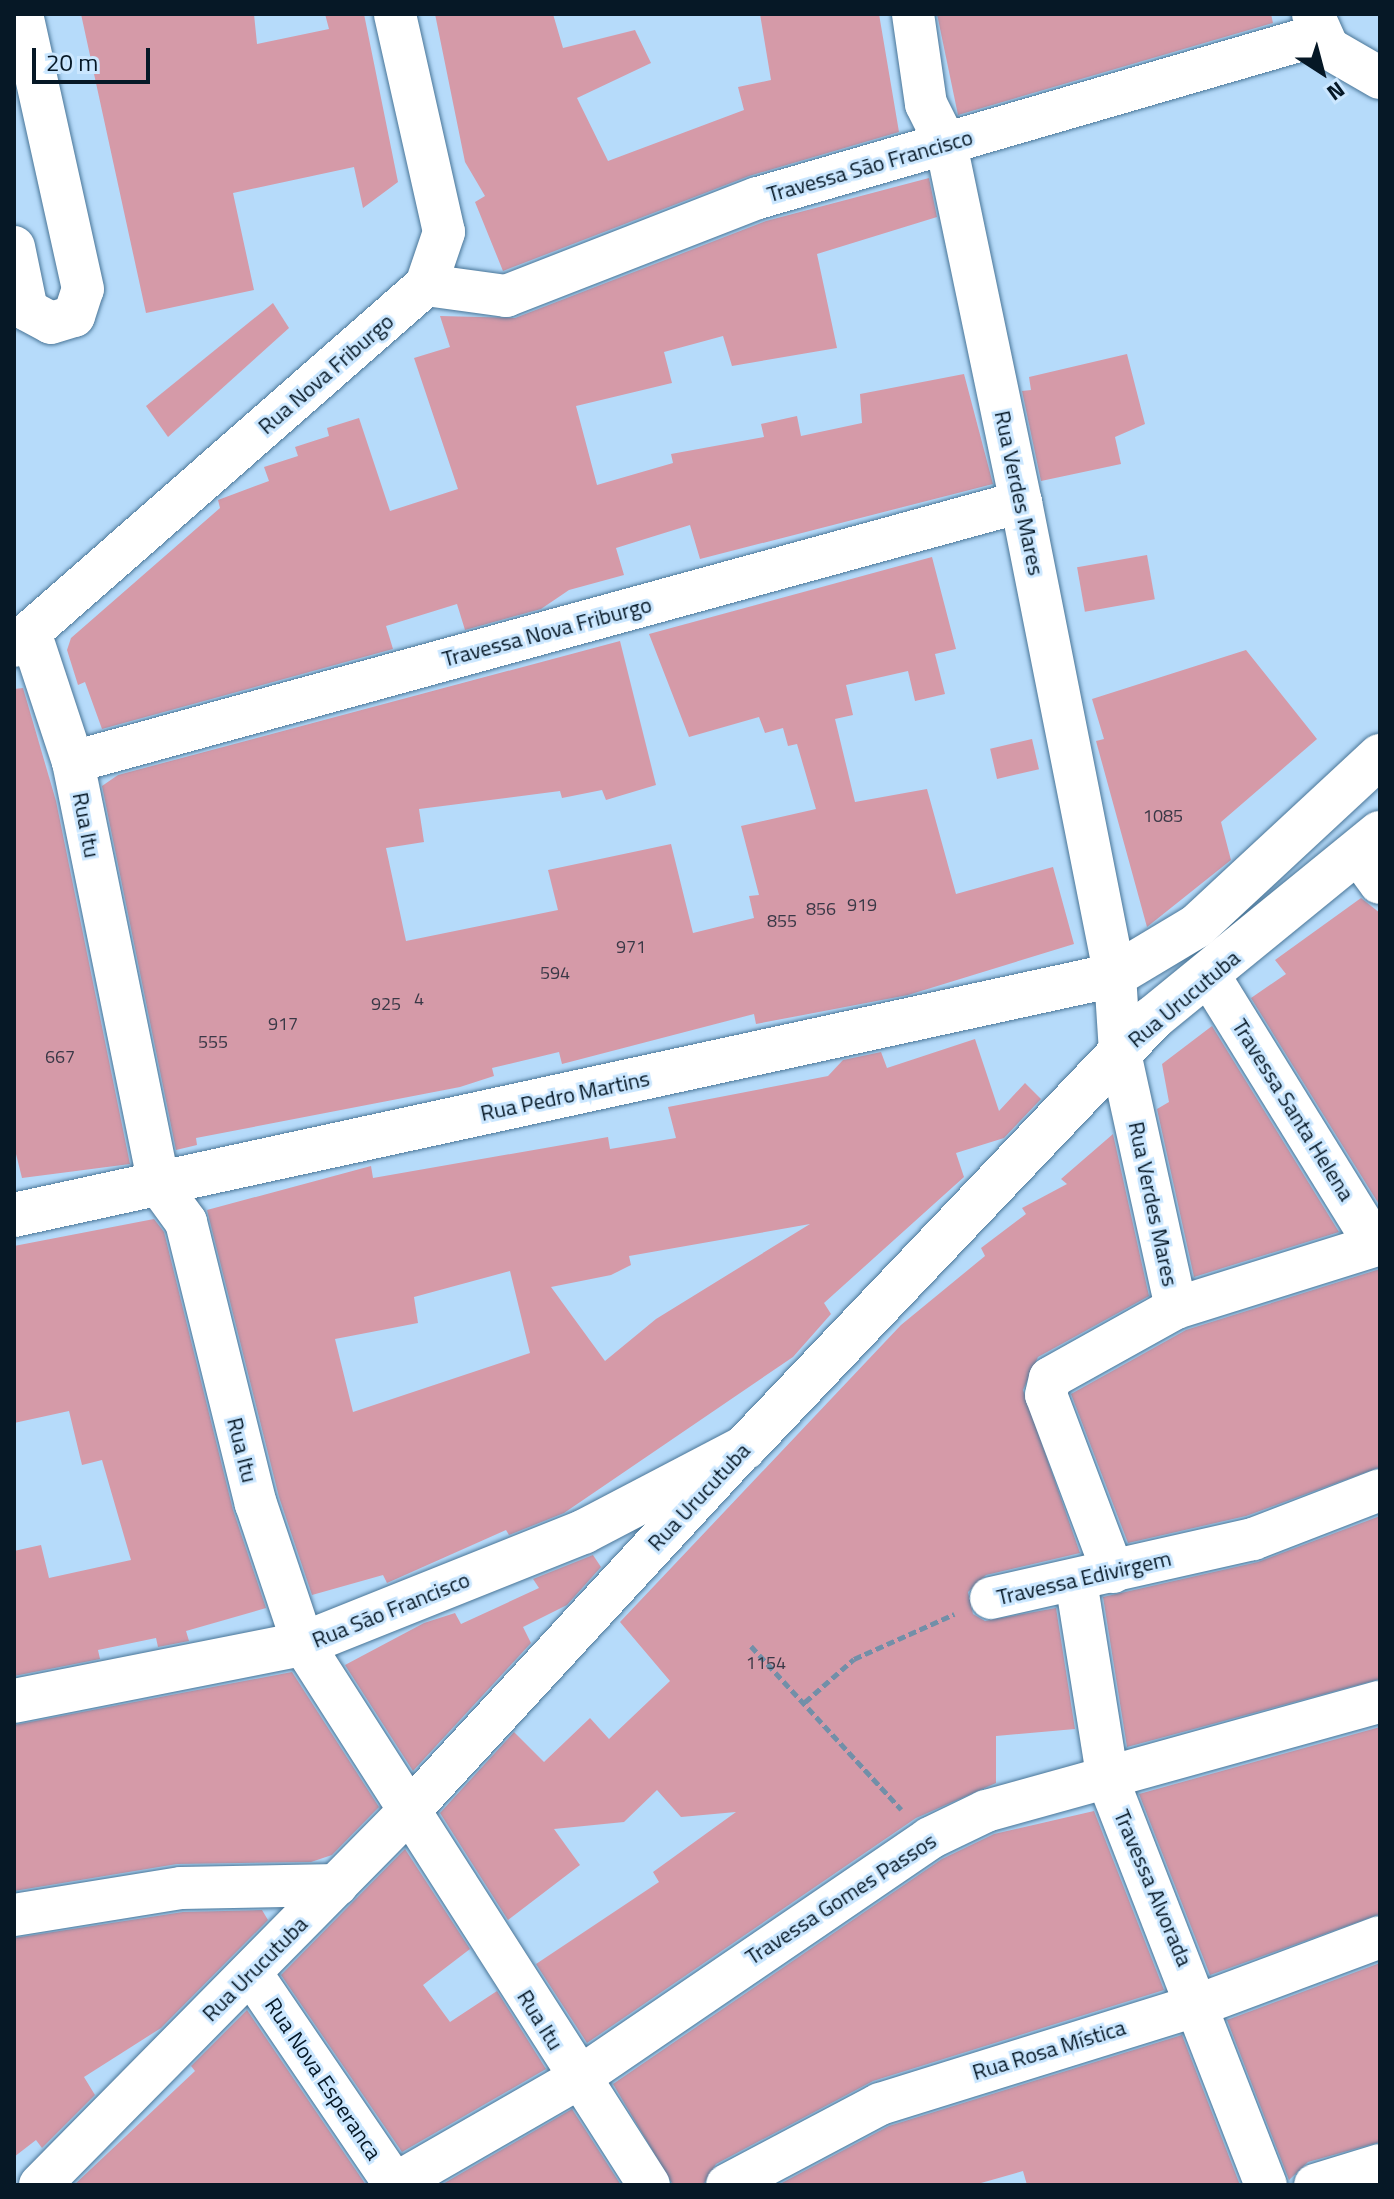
<!DOCTYPE html>
<meta charset="utf-8">
<style>
body{margin:0}
#map{position:relative;width:1394px;height:2199px;overflow:hidden;background:#b6dbfa;font-family:"Titillium Web",sans-serif}
div>[style]{position:absolute}
.building>*{inset:0;background:#d59aa8;transform-origin:0 0}
.path>*{height:5px;margin-top:-2.5px;transform-origin:0;background:repeating-linear-gradient(90deg,#728fa8 0 8px,transparent 0 12px)}
.roads{filter:drop-shadow(0 0 2px #497597) drop-shadow(0 0 2px #497597)}
.minor>*{height:42px;margin:-21px;padding:0 21px;transform-origin:21px;border-radius:21px;background:#fff}
.tertiary>*{height:44px;margin:-22px;padding:0 22px;transform-origin:22px;border-radius:22px;background:#fff}
span{translate:-50% -50%;white-space:nowrap;text-align:center;line-height:1.15;-webkit-text-stroke:6px #cbe7ff;paint-order:stroke}
.number-label{font-size:18px;color:#3a3846}
.number-label span{-webkit-text-stroke-width:0}
.street-label{font-size:22px;color:#061826}
.frame{position:absolute;inset:0;border:16px solid #061826;pointer-events:none}
.north{position:absolute;left:1282px;top:32px;width:80px;height:80px;-webkit-text-stroke:6px #cbe7ff;paint-order:stroke;rotate:144deg;font-size:22px;font-weight:700;line-height:32px;text-align:center;color:#061826}
.north::after{content:'';display:block;margin:auto;width:28px;height:36px;background:#061826;clip-path:polygon(50% 0,100% 100%,50% 72%,0 100%)}
.scale{position:absolute;left:32px;top:48px;width:118px;height:36px;box-sizing:border-box;border:4px solid #061826;border-top:0;padding-left:10px;font-size:24px;line-height:28px;white-space:nowrap;color:#061826;-webkit-text-stroke:6px #cbe7ff;paint-order:stroke}
</style>
<div id="map">
<div class="building">
<i style="clip-path:polygon(81px 14px,254px 14px,257px 44px,329px 29px,325px 14px,364px 14px,398px 182px,363px 208px,354px 167px,233px 193px,254px 290px,146px 313px)"></i>
<i style="clip-path:polygon(435px 14px,553px 14px,563px 48px,635px 30px,651px 63px,577px 98px,608px 161px,744px 110px,738px 87px,771px 80px,760px 14px,879px 14px,899px 132px,749px 176px,503px 271px,475px 202px,485px 196px,465px 162px)"></i>
<i style="clip-path:polygon(937px 14px,1271px 14px,1273px 23px,958px 115px)"></i>
<i style="clip-path:polygon(929px 178px,937px 217px,817px 254px,837px 348px,732px 366px,723px 336px,664px 352px,672px 383px,576px 406px,597px 485px,673px 463px,671px 454px,764px 437px,761px 424px,797px 416px,801px 436px,862px 423px,860px 394px,964px 374px,993px 484px,700px 559px,690px 525px,616px 548px,624px 575px,569px 590px,541px 609px,465px 630px,457px 604px,386px 626px,393px 649px,102px 729px,85px 682px,78px 685px,67px 650px,71px 638px,220px 508px,218px 500px,269px 481px,264px 467px,298px 456px,295px 447px,329px 436px,327px 428px,359px 418px,390px 511px,458px 489px,414px 358px,450px 347px,440px 316px,515px 318px,766px 221px)"></i>
<i style="clip-path:polygon(273px 303px,289px 328px,168px 437px,146px 406px)"></i>
<i style="clip-path:polygon(1127px 354px,1145px 424px,1115px 437px,1121px 464px,1041px 481px,1022px 391px,1031px 390px,1029px 377px)"></i>
<i style="left:1147px;top:555px;width:45px;height:71px;rotate:80deg"></i>
<i style="clip-path:polygon(932px 557px,956px 649px,935px 654px,945px 694px,915px 701px,908px 671px,846px 685px,853px 715px,835px 719px,855px 802px,927px 789px,956px 894px,1053px 867px,1074px 944px,908px 995px,756px 1024px,754px 1014px,562px 1064px,559px 1052px,492px 1068px,494px 1076px,460px 1087px,196px 1138px,197px 1145px,176px 1150px,102px 786px,118px 775px,620px 641px,656px 785px,606px 800px,602px 790px,562px 798px,560px 791px,419px 809px,424px 842px,386px 848px,406px 941px,558px 910px,548px 870px,671px 844px,693px 933px,754px 918px,749px 896px,759px 895px,741px 826px,816px 809px,797px 744px,788px 746px,783px 728px,765px 733px,759px 717px,689px 737px,649px 634px)"></i>
<i style="clip-path:polygon(1246px 650px,1317px 739px,1221px 822px,1231px 860px,1147px 927px,1096px 741px,1104px 739px,1092px 699px)"></i>
<i style="clip-path:polygon(23px 688px,56px 801px,130px 1164px,22px 1178px,14px 1146px,14px 689px)"></i>
<i style="left:1032px;top:739px;width:31px;height:43px;rotate:77deg"></i>
<i style="clip-path:polygon(1361px 898px,1380px 913px,1380px 1206px,1251px 998px,1286px 974px,1275px 960px)"></i>
<i style="clip-path:polygon(1212px 1026px,1339px 1232px,1194px 1277px,1157px 1109px,1169px 1102px,1162px 1064px)"></i>
<i style="clip-path:polygon(evenodd,975px 1039px,999px 1111px,1025px 1083px,1041px 1099px,1004px 1138px,956px 1153px,964px 1177px,824px 1303px,831px 1314px,793px 1357px,564px 1513px,509px 1535px,506px 1530px,387px 1583px,383px 1575px,312px 1595px,279px 1497px,207px 1210px,371px 1166px,373px 1178px,608px 1137px,610px 1149px,676px 1138px,668px 1107px,828px 1076px,843px 1060px,881px 1052px,887px 1068px,975px 1039px,810px 1224px,656px 1319px,605px 1361px,551px 1287px,611px 1275px,631px 1265px,629px 1256px,810px 1224px,975px 1039px,510px 1271px,530px 1353px,353px 1412px,335px 1339px,418px 1323px,414px 1297px,510px 1271px)"></i>
<i style="clip-path:polygon(1113px 1134px,1149px 1296px,1038px 1357px,1023px 1390px,1080px 1553px,986px 1575px,968px 1592px,973px 1614px,985px 1621px,1056px 1608px,1075px 1729px,996px 1736px,996px 1783px,916px 1818px,587px 2043px,536px 1964px,659px 1882px,653px 1872px,736px 1812px,681px 1817px,657px 1790px,624px 1822px,554px 1829px,580px 1865px,508px 1920px,440px 1813px,514px 1732px,544px 1762px,590px 1718px,609px 1739px,670px 1681px,620px 1622px,901px 1325px,985px 1256px,981px 1248px,1026px 1214px,1022px 1208px,1067px 1184px,1061px 1179px)"></i>
<i style="clip-path:polygon(154px 1219px,164px 1232px,233px 1510px,266px 1608px,186px 1631px,189px 1641px,158px 1647px,156px 1638px,98px 1650px,100px 1659px,14px 1676px,14px 1551px,41px 1545px,49px 1578px,131px 1560px,102px 1460px,82px 1465px,69px 1411px,14px 1423px,14px 1246px)"></i>
<i style="clip-path:polygon(1380px 1269px,1380px 1467px,1246px 1516px,1128px 1543px,1071px 1394px,1186px 1330px)"></i>
<i style="clip-path:polygon(1380px 1516px,1380px 1679px,1127px 1747px,1103px 1597px,1258px 1562px)"></i>
<i style="clip-path:polygon(593px 1555px,601px 1567px,567px 1605px,523px 1627px,531px 1643px,413px 1771px,345px 1665px,424px 1623px,455px 1613px,461px 1624px,539px 1588px,533px 1579px)"></i>
<i style="clip-path:polygon(292px 1672px,379px 1807px,332px 1855px,311px 1862px,177px 1864px,14px 1891px,14px 1725px)"></i>
<i style="clip-path:polygon(1380px 1727px,1380px 1914px,1210px 1975px,1139px 1794px)"></i>
<i style="clip-path:polygon(1094px 1811px,1164px 1990px,873px 2081px,716px 2164px,703px 2185px,673px 2185px,613px 2084px,942px 1859px,994px 1834px)"></i>
<i style="clip-path:polygon(405px 1849px,470px 1949px,423px 1985px,450px 2022px,497px 1991px,546px 2069px,402px 2152px,281px 1975px)"></i>
<i style="clip-path:polygon(262px 1910px,268px 1920px,161px 2028px,84px 2077px,95px 2095px,42px 2148px,36px 2140px,14px 2157px,14px 1938px,183px 1912px)"></i>
<i style="clip-path:polygon(1380px 1963px,1380px 2142px,1308px 2162px,1289px 2180px,1227px 2020px)"></i>
<i style="clip-path:polygon(247px 2010px,366px 2185px,74px 2185px,195px 2071px,191px 2066px)"></i>
<i style="clip-path:polygon(1182px 2035px,1240px 2185px,1027px 2185px,1023px 2171px,974px 2185px,778px 2185px,889px 2126px)"></i>
<i style="clip-path:polygon(572px 2109px,621px 2185px,441px 2185px)"></i>
</div>
<div class="path">
<i style="left:751px;top:1646px;width:222px;rotate:47.4deg"></i>
<i style="left:805px;top:1702px;width:65px;rotate:-41.3deg"></i>
<i style="left:854px;top:1659px;width:110px;rotate:-24.2deg"></i>
</div>
<div class="roads">
<div class="minor">
<i style="left:913px;top:14px;width:91px;rotate:81.8deg"></i>
<i style="left:926px;top:104px;width:45px;rotate:63.4deg"></i>
<i style="left:946px;top:144px;width:366px;rotate:78.2deg"></i>
<i style="left:1021px;top:502px;width:482px;rotate:78.8deg"></i>
<i style="left:1115px;top:975px;width:78px;rotate:86.3deg"></i>
<i style="left:1120px;top:1053px;width:261px;rotate:77.6deg"></i>
<i style="left:1313px;top:14px;width:37px;rotate:66deg"></i>
<i style="left:1328px;top:48px;width:60px;rotate:30deg"></i>
<i style="left:14px;top:247px;width:64px;rotate:78.3deg"></i>
<i style="left:27px;top:310px;width:27px;rotate:28deg"></i>
<i style="left:51px;top:323px;width:24px;rotate:-17deg"></i>
<i style="left:74px;top:316px;width:28px;rotate:-72deg"></i>
<i style="left:83px;top:289px;width:282px;rotate:-102.5deg"></i>
<i style="left:426px;top:285px;width:81px;rotate:7.8deg"></i>
<i style="left:506px;top:296px;width:270px;rotate:-21.3deg"></i>
<i style="left:758px;top:198px;width:584px;rotate:-16.2deg"></i>
<i style="left:31px;top:635px;width:134px;rotate:71.7deg"></i>
<i style="left:73px;top:762px;width:432px;rotate:78.5deg"></i>
<i style="left:159px;top:1185px;width:46px;rotate:53.9deg"></i>
<i style="left:186px;top:1222px;width:291px;rotate:76.1deg"></i>
<i style="left:256px;top:1504px;width:148px;rotate:71.4deg"></i>
<i style="left:303px;top:1644px;width:642px;rotate:57.4deg"></i>
<i style="left:14px;top:646px;width:548px;rotate:-41.23deg"></i>
<i style="left:426px;top:285px;width:56px;rotate:-71.2deg"></i>
<i style="left:444px;top:232px;width:223px;rotate:-102.7deg"></i>
<i style="left:73px;top:762px;width:983px;rotate:-15.34deg"></i>
<i style="left:1358px;top:853px;width:37px;rotate:54deg"></i>
<i style="left:1210px;top:977px;width:314px;rotate:58.3deg"></i>
<i style="left:1113px;top:1572px;width:189px;rotate:-110.7deg"></i>
<i style="left:1046px;top:1395px;width:17px;rotate:-77deg"></i>
<i style="left:1050px;top:1378px;width:144px;rotate:-29.1deg"></i>
<i style="left:1176px;top:1308px;width:214px;rotate:-17.4deg"></i>
<i style="left:1076px;top:1581px;width:202px;rotate:80.9deg"></i>
<i style="left:1108px;top:1780px;width:435px;rotate:68.7deg"></i>
<i style="left:991px;top:1598px;width:269px;rotate:-12.7deg"></i>
<i style="left:1253px;top:1539px;width:136px;rotate:-21.1deg"></i>
<i style="left:14px;top:1915px;width:169px;rotate:-9.2deg"></i>
<i style="left:181px;top:1888px;width:156px;rotate:-1.1deg"></i>
<i style="left:251px;top:1973px;width:256px;rotate:55.8deg"></i>
<i style="left:40px;top:2185px;width:524px;rotate:-45.39deg"></i>
<i style="left:408px;top:1812px;width:490px;rotate:-47.3deg"></i>
<i style="left:393px;top:2185px;width:212px;rotate:-29.9deg"></i>
<i style="left:577px;top:2079px;width:427px;rotate:-34.3deg"></i>
<i style="left:930px;top:1838px;width:62px;rotate:-25.7deg"></i>
<i style="left:986px;top:1811px;width:409px;rotate:-15.5deg"></i>
<i style="left:727px;top:2185px;width:173px;rotate:-27.9deg"></i>
<i style="left:880px;top:2104px;width:336px;rotate:-17.3deg"></i>
<i style="left:1201px;top:2004px;width:191px;rotate:-20.5deg"></i>
<i style="left:1315px;top:2185px;width:68px;rotate:-17.1deg"></i>
</div>
<div class="tertiary">
<i style="left:14px;top:1215px;width:1127px;rotate:-12.3deg"></i>
<i style="left:1115px;top:975px;width:96px;rotate:-30.9deg"></i>
<i style="left:1197px;top:926px;width:250px;rotate:-42.9deg"></i>
<i style="left:14px;top:1701px;width:295px;rotate:-11.2deg"></i>
<i style="left:303px;top:1644px;width:302px;rotate:-21.8deg"></i>
<i style="left:583px;top:1532px;width:182px;rotate:-27.6deg"></i>
<i style="left:744px;top:1448px;width:593px;rotate:-46.43deg"></i>
<i style="left:1153px;top:1018px;width:293px;rotate:-39.2deg"></i>
</div>
</div>
<div class="number-label">
<span style="left:1163px;top:816px">1085</span>
<span style="left:862px;top:905px">919</span>
<span style="left:821px;top:909px">856</span>
<span style="left:782px;top:921px">855</span>
<span style="left:631px;top:947px">971</span>
<span style="left:555px;top:973px">594</span>
<span style="left:419px;top:999px">4</span>
<span style="left:386px;top:1004px">925</span>
<span style="left:283px;top:1024px">917</span>
<span style="left:213px;top:1042px">555</span>
<span style="left:60px;top:1057px">667</span>
<span style="left:766px;top:1663px">1154</span>
</div>
<div class="street-label">
<span style="left:870px;top:166px;rotate:-16deg">Travessa São Francisco</span>
<span style="left:326px;top:374px;rotate:-41deg">Rua Nova Friburgo</span>
<span style="left:1019px;top:493px;rotate:78deg">Rua Verdes Mares</span>
<span style="left:547px;top:632px;rotate:-15deg">Travessa Nova Friburgo</span>
<span style="left:86px;top:825px;rotate:79deg">Rua Itu</span>
<span style="left:1184px;top:999px;rotate:-40deg">Rua Urucutuba</span>
<span style="left:565px;top:1096px;rotate:-12deg">Rua Pedro Martins</span>
<span style="left:1293px;top:1110px;rotate:58deg">Travessa Santa Helena</span>
<span style="left:1153px;top:1204px;rotate:78deg">Rua Verdes Mares</span>
<span style="left:242px;top:1450px;rotate:76deg">Rua Itu</span>
<span style="left:699px;top:1497px;rotate:-47deg">Rua Urucutuba</span>
<span style="left:1084px;top:1578px;rotate:-13deg">Travessa Edivirgem</span>
<span style="left:391px;top:1610px;rotate:-22deg">Rua São Francisco</span>
<span style="left:1153px;top:1888px;rotate:67deg">Travessa Alvorada</span>
<span style="left:841px;top:1899px;rotate:-33deg">Travessa Gomes Passos</span>
<span style="left:255px;top:1969px;rotate:-45deg">Rua Urucutuba</span>
<span style="left:540px;top:2020px;rotate:58deg">Rua Itu</span>
<span style="left:1049px;top:2050px;rotate:-17deg">Rua Rosa Mística</span>
<span style="left:323px;top:2079px;rotate:56deg">Rua Nova Esperanca</span>
</div>
<div class="frame"></div>
<div class="north">N</div>
<div class="scale">20 m</div>
</div>
